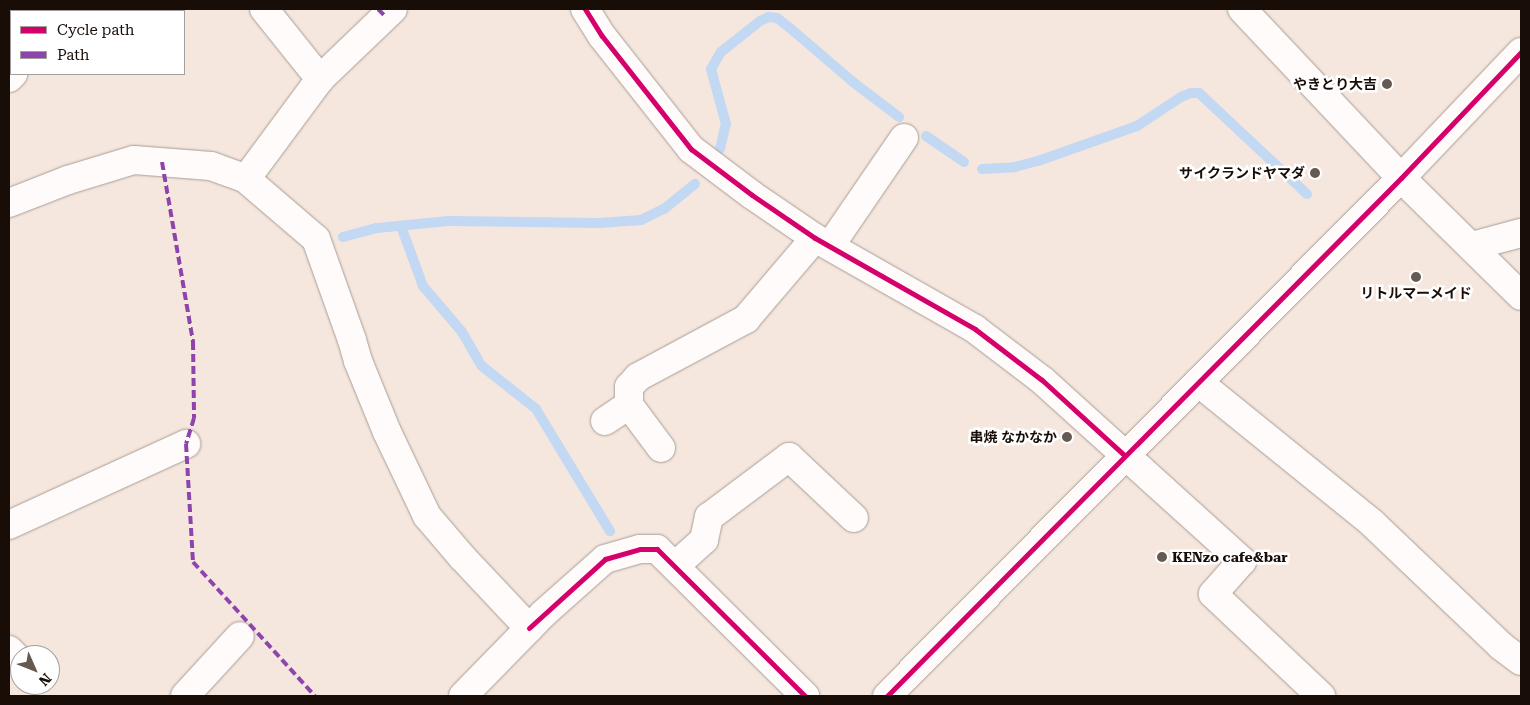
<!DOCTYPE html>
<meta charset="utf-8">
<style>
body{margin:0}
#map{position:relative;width:1530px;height:705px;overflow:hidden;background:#f5e7de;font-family:"Roboto Serif","Noto Sans JP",serif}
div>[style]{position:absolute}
.stream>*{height:10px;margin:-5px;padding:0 5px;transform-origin:5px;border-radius:5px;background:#c3d8f3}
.roads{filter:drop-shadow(0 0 1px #a89d95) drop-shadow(0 0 1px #a89d95)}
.minor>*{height:28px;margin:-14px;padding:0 14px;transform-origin:14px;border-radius:14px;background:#fefbfa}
.quiet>*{height:4px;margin-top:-2px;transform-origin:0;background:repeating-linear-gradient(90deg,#8e44ad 0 8px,transparent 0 12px)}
.cycleway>*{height:5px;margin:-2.5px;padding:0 2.5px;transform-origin:2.5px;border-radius:2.5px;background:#d6006c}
.dots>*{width:14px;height:14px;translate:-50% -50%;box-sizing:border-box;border:2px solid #fff;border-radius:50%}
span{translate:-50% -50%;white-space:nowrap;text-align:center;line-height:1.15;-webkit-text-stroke:5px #fff;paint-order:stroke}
.poi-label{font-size:14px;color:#180e07;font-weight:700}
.right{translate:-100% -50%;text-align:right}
.left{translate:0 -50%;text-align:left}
.frame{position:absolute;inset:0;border:10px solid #180e07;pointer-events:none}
.legend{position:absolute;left:10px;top:10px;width:175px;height:65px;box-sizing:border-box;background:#fff;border:1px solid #a39f9c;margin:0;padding:6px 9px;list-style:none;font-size:15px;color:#180e07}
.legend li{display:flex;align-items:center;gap:10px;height:25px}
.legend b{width:25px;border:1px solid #a39f9c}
.north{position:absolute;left:10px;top:645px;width:50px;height:50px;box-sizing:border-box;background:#fff;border:1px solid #a39f9c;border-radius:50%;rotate:134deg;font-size:14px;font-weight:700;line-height:20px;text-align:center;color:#180e07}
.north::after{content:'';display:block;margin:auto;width:18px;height:22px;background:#655a52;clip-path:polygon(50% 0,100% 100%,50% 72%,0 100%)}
</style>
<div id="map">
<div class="stream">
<i style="left:926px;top:136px;width:46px;rotate:34.4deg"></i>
<i style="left:720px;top:149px;width:26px;rotate:-77deg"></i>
<i style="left:726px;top:124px;width:57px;rotate:-105.3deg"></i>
<i style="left:711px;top:69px;width:20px;rotate:-60deg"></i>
<i style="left:721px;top:52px;width:50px;rotate:-38.5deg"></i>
<i style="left:760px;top:21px;width:10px;rotate:-24deg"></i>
<i style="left:769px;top:17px;width:8px;rotate:7deg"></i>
<i style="left:777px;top:18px;width:16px;rotate:38deg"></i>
<i style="left:790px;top:28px;width:83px;rotate:40.6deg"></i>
<i style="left:853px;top:82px;width:58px;rotate:37.3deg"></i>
<i style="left:982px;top:169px;width:33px;rotate:-3deg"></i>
<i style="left:1015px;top:167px;width:24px;rotate:-15deg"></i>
<i style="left:1038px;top:161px;width:105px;rotate:-19.5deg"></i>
<i style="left:1137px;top:126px;width:53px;rotate:-33.4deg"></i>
<i style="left:1181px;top:97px;width:11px;rotate:-22deg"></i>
<i style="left:1191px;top:93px;width:8px"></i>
<i style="left:1199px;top:93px;width:148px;rotate:43.1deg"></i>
<i style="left:401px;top:226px;width:64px;rotate:69.9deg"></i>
<i style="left:423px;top:286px;width:60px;rotate:49.7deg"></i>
<i style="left:462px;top:332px;width:39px;rotate:60deg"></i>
<i style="left:482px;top:366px;width:69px;rotate:38.5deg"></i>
<i style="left:536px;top:409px;width:143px;rotate:58.8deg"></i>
<i style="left:343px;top:237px;width:35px;rotate:-15deg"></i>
<i style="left:377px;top:228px;width:72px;rotate:-5.6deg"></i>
<i style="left:449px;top:221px;width:150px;rotate:0.8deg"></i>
<i style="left:599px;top:223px;width:42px;rotate:-4.1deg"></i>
<i style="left:641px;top:220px;width:25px;rotate:-26deg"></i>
<i style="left:664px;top:209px;width:40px;rotate:-39deg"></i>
</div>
<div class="roads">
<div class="minor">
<i style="left:264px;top:9px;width:90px;rotate:51.3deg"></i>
<i style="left:585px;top:9px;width:32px;rotate:58deg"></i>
<i style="left:602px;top:36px;width:144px;rotate:51.8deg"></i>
<i style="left:691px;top:149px;width:76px;rotate:37deg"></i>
<i style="left:752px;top:195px;width:76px;rotate:34.3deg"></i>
<i style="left:815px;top:238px;width:184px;rotate:29.6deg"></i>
<i style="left:975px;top:329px;width:84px;rotate:37.3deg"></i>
<i style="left:1042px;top:380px;width:270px;rotate:42.1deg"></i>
<i style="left:1242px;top:561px;width:44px;rotate:131.3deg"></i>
<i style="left:1213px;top:594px;width:149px;rotate:43.4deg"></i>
<i style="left:1242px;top:9px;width:232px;rotate:46.7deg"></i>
<i style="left:1401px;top:178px;width:168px;rotate:44.5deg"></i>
<i style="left:82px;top:11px;width:4px;rotate:-34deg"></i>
<i style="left:9px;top:78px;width:6px;rotate:-45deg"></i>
<i style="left:246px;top:179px;width:124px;rotate:-53.5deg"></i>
<i style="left:320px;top:79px;width:101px;rotate:-43.8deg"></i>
<i style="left:9px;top:203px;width:63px;rotate:-21.3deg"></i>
<i style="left:68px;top:180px;width:69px;rotate:-16.9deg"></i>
<i style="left:134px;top:160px;width:77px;rotate:4.5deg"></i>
<i style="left:211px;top:166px;width:37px;rotate:20deg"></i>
<i style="left:246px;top:179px;width:92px;rotate:40.6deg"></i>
<i style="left:316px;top:239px;width:107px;rotate:70.4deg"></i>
<i style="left:352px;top:340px;width:22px;rotate:74deg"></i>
<i style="left:358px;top:361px;width:77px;rotate:67.8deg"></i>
<i style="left:387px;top:432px;width:93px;rotate:64.5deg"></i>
<i style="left:427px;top:516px;width:54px;rotate:49.5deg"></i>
<i style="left:462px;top:557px;width:98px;rotate:46.7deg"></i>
<i style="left:830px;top:246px;width:131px;rotate:-55.6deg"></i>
<i style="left:1472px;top:246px;width:51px;rotate:-14.9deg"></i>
<i style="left:1198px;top:382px;width:224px;rotate:39deg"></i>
<i style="left:1372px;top:523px;width:178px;rotate:43.6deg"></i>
<i style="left:1501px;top:646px;width:25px;rotate:37deg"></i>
<i style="left:605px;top:421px;width:29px;rotate:-34deg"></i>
<i style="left:661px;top:448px;width:54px;rotate:-126.7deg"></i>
<i style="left:629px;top:405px;width:18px;rotate:-90deg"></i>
<i style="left:629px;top:387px;width:13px;rotate:-48deg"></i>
<i style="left:638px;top:377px;width:123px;rotate:-28.2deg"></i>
<i style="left:746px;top:319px;width:106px;rotate:-49.6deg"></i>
<i style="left:9px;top:525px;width:195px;rotate:-24.6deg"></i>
<i style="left:675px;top:566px;width:39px;rotate:-42deg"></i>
<i style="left:704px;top:540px;width:24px;rotate:-78deg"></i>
<i style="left:709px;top:517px;width:100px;rotate:-36.9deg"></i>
<i style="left:789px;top:457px;width:89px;rotate:43.2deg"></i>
<i style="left:9px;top:650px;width:16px;rotate:45deg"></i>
<i style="left:185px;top:696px;width:81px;rotate:-47.5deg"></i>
<i style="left:463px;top:696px;width:115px;rotate:-45.7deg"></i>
<i style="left:543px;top:614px;width:83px;rotate:-41.6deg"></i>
<i style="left:605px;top:559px;width:36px;rotate:-16deg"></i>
<i style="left:640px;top:549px;width:17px"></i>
<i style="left:657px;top:549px;width:209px;rotate:44.8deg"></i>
<i style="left:887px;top:696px;width:730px;rotate:-45.22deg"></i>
<i style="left:1401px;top:178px;width:174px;rotate:-46.4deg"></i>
</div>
</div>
<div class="quiet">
<i style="left:378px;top:9px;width:10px;rotate:45deg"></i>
<i style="left:162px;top:162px;width:183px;rotate:80.2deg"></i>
<i style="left:193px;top:342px;width:76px;rotate:89.2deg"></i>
<i style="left:194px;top:418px;width:27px;rotate:107deg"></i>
<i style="left:186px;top:444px;width:118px;rotate:86.6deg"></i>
<i style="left:193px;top:562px;width:181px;rotate:47.7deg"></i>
</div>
<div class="cycleway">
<i style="left:585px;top:9px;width:32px;rotate:58deg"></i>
<i style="left:602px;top:36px;width:144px;rotate:51.8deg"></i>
<i style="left:691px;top:149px;width:76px;rotate:37deg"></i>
<i style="left:752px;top:195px;width:76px;rotate:34.3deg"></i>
<i style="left:815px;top:238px;width:184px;rotate:29.6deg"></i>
<i style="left:975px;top:329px;width:84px;rotate:37.3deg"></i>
<i style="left:1042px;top:380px;width:111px;rotate:42.4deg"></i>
<i style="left:529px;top:628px;width:103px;rotate:-42.2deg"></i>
<i style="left:605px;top:559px;width:36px;rotate:-16deg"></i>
<i style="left:640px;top:549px;width:17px"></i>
<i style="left:657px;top:549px;width:209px;rotate:44.8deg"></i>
<i style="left:887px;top:696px;width:730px;rotate:-45.22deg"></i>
<i style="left:1401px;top:178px;width:174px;rotate:-46.4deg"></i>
</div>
<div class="dots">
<i style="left:1387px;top:84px;background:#655a52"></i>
<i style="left:1315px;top:173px;background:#655a52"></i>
<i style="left:1416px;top:277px;background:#655a52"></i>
<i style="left:1067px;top:437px;background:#655a52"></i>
<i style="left:1162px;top:557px;background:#655a52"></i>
</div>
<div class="poi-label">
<span class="right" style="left:1377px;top:84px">やきとり大吉</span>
<span class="right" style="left:1305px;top:173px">サイクランドヤマダ</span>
<span style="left:1416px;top:293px">リトルマーメイド</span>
<span class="right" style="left:1057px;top:437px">串焼 なかなか</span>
<span class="left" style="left:1172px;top:557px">KENzo cafe&amp;bar</span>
</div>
<div class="frame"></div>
<ul class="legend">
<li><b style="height:6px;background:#d6006c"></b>Cycle path</li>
<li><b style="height:6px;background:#8e44ad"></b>Path</li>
</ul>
<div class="north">N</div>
</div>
